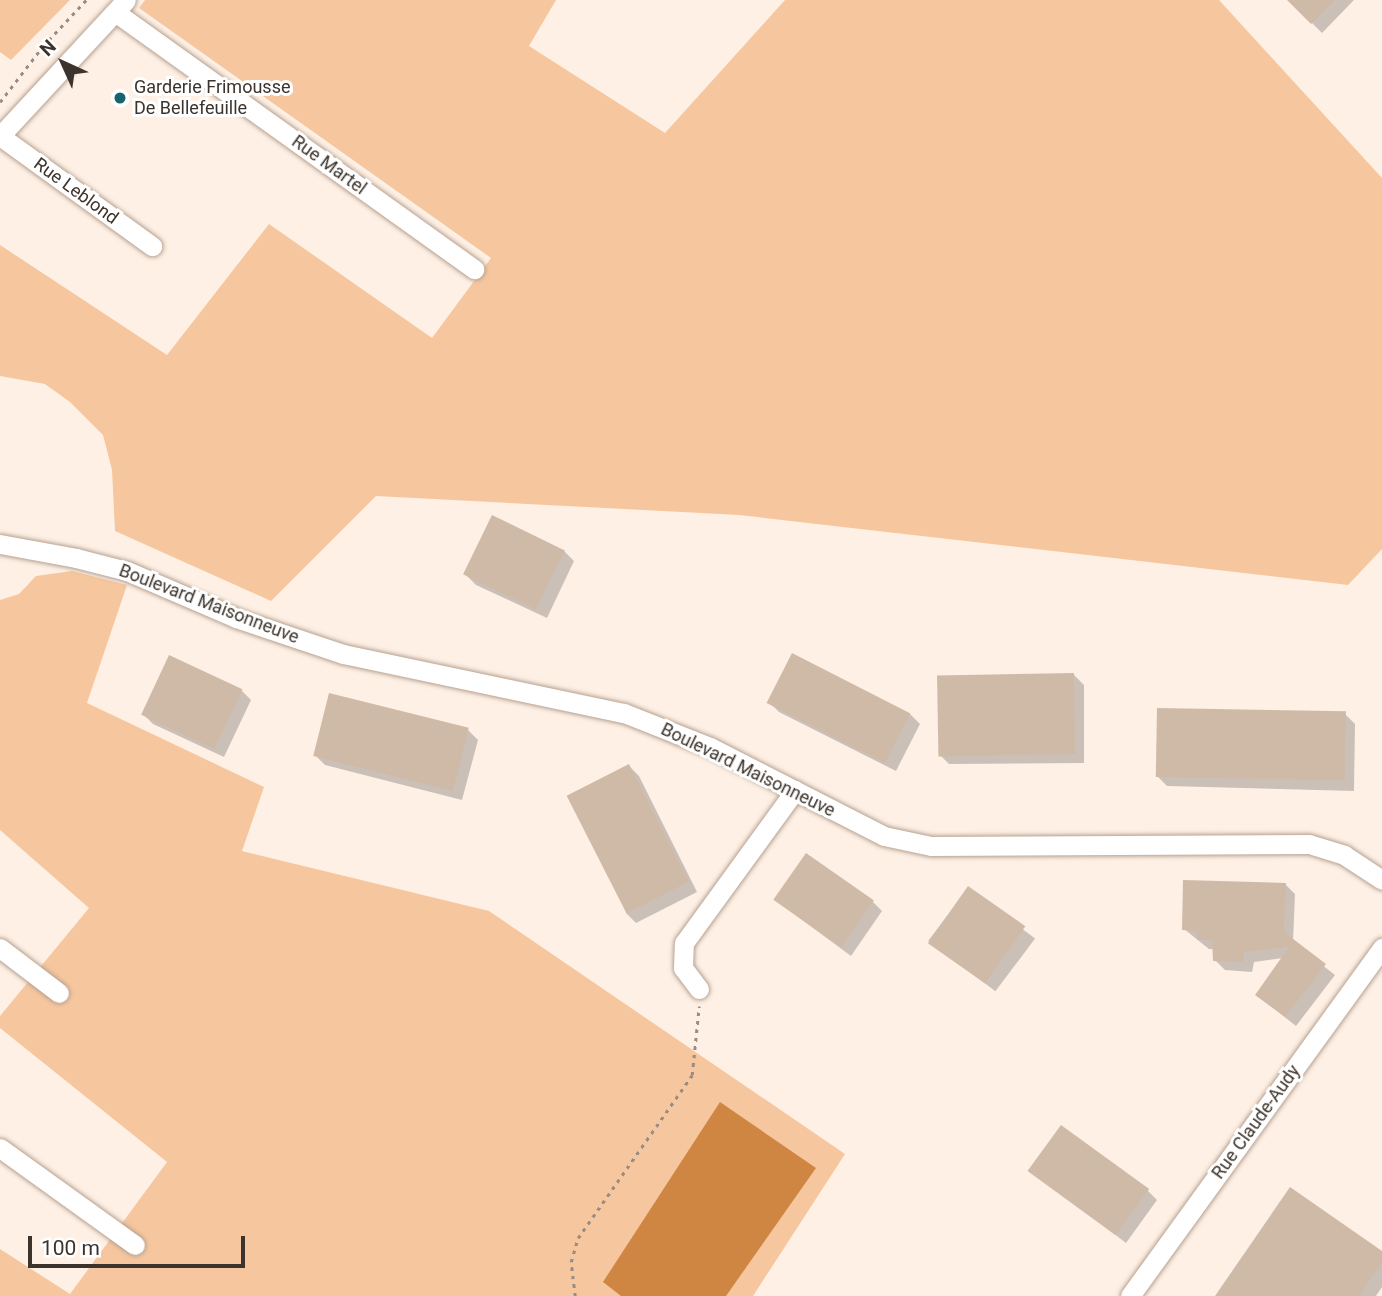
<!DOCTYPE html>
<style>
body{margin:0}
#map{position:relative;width:1382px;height:1296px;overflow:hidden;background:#fef0e5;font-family:Roboto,sans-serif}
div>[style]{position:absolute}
.green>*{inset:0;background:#f6c79f}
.water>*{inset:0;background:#ce8642}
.shadow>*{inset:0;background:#0003;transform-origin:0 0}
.building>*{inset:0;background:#cfbaa8;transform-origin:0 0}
.path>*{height:2.5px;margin-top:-1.25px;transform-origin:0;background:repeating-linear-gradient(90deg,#988c84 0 3.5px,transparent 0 8.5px)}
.roads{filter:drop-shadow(0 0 2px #b6a190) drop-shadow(0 0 2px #b6a190)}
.minor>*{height:19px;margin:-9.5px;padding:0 9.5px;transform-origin:9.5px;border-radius:9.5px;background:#fff}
.dots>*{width:19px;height:19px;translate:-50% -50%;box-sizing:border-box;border:4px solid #fff;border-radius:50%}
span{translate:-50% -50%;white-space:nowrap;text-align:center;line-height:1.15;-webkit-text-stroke:6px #fff;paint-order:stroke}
.poi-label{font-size:18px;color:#3c332c}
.left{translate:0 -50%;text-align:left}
.street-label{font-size:18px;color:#3c332c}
.north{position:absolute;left:28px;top:28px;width:70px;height:70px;-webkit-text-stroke:5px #fff;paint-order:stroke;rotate:315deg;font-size:19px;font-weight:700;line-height:28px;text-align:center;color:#3c332c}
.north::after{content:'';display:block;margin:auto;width:24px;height:32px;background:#3c332c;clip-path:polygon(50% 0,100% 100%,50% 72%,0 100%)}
.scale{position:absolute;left:28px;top:1236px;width:217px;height:32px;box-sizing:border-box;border:4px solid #3c332c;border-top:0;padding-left:9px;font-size:21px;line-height:24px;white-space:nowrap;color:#3c332c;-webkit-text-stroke:5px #fff;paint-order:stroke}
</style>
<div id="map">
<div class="green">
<i style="clip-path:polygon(0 0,70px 0,11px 60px,0 52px)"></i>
<i style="clip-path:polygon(145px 0,556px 0,529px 46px,665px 133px,785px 0,1219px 0,1382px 178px,1382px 549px,1348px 585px,739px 515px,376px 496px,271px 601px,115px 531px,112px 470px,103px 435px,70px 402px,45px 384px,0 376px,0 245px,167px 355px,269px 224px,432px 338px,491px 258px,139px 8px)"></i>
<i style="clip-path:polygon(72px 571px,127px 585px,87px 703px,264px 787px,242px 851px,489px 911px,845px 1154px,753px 1296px,0 1296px,0 1249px,70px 1294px,167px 1162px,0 1028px,0 1016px,89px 908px,0 830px,0 600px,19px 594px,36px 576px)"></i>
</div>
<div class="water">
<i style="clip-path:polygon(720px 1102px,816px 1168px,726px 1296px,621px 1296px,603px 1282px)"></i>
</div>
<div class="shadow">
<i style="clip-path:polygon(1289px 0,1354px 0,1322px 33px)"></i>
<i style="clip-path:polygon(564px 551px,574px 561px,547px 618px,476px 585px,466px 575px)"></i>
<i style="clip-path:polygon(1074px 675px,1084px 685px,1084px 763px,949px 764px,939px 754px)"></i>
<i style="clip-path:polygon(241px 690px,251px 700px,224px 757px,153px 724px,143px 714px)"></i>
<i style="clip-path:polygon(769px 702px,910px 714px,920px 724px,896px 771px,779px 712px)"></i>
<i style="clip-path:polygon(1345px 714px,1355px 724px,1354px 791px,1167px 786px,1157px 776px)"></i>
<i style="clip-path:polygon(468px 730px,478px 740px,462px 800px,325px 765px,315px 755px)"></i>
<i style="clip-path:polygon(629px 766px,639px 776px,697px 892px,636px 923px,626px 913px)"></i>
<i style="clip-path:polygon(1285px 884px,1295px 894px,1293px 942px,1335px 975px,1296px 1026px,1257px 995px,1283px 958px,1254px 962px,1252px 972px,1225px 970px,1215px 960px,1214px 949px,1209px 949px,1184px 929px)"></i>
<i style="left:968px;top:888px;width:84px;height:66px;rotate:37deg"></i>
<i style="clip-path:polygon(775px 900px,873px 902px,882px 911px,851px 956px)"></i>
<i style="clip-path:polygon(1030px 1170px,1148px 1191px,1157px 1200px,1126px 1243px)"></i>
<i style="clip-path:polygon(1382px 1253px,1382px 1287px,1376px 1296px,1217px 1296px)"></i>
</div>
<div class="building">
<i style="clip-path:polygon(1287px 0,1335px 0,1311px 24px)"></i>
<i style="left:492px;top:515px;width:81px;height:66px;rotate:26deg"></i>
<i style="left:792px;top:653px;width:133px;height:56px;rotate:27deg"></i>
<i style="left:169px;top:655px;width:81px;height:66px;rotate:25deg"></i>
<i style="left:1074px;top:673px;width:81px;height:137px;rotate:89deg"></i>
<i style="left:329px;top:693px;width:144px;height:65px;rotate:14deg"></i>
<i style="left:1157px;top:708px;width:189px;height:69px;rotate:1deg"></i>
<i style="left:629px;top:764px;width:132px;height:70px;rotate:63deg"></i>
<i style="left:806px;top:853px;width:83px;height:57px;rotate:35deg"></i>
<i style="clip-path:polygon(1183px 880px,1286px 883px,1284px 932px,1326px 964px,1285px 1017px,1255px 995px,1289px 947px,1244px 952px,1243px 962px,1213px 961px,1212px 940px,1197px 940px,1197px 931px,1182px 930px)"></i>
<i style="left:968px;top:886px;width:70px;height:70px;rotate:35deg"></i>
<i style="left:1061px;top:1125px;width:109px;height:57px;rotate:36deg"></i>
<i style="clip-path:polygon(1290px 1187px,1382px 1251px,1382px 1263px,1359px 1296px,1215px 1296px)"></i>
</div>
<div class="path">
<i style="left:0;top:102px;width:71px;rotate:-52.5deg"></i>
<i style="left:43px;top:46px;width:63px;rotate:-46.9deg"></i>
<i style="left:575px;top:1296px;width:34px;rotate:-97deg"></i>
<i style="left:571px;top:1262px;width:25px;rotate:-74deg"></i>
<i style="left:578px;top:1238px;width:199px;rotate:-55deg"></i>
<i style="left:692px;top:1075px;width:69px;rotate:-84.2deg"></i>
</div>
<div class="roads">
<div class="minor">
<i style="left:115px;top:12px;width:442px;rotate:35.6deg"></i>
<i style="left:0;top:136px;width:188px;rotate:35.9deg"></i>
<i style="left:0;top:136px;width:185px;rotate:-47.2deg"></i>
<i style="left:0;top:544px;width:77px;rotate:10.4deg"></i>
<i style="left:76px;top:558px;width:53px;rotate:14.3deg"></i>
<i style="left:127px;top:571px;width:119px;rotate:23.3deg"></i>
<i style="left:236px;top:618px;width:113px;rotate:18.6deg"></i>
<i style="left:343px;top:654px;width:287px;rotate:11.9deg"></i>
<i style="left:624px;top:713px;width:92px;rotate:21.6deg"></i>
<i style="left:710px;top:747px;width:195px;rotate:27.1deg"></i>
<i style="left:884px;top:836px;width:48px;rotate:12deg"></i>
<i style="left:931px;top:846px;width:378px;rotate:-0.3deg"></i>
<i style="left:1309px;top:844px;width:37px;rotate:17deg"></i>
<i style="left:1344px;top:855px;width:45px;rotate:33.3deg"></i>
<i style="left:0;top:948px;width:74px;rotate:37.3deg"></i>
<i style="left:699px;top:989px;width:26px;rotate:-127deg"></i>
<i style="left:683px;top:968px;width:25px;rotate:-88deg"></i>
<i style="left:684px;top:943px;width:189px;rotate:-54deg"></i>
<i style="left:0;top:1148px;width:166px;rotate:35.7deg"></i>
<i style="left:1130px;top:1296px;width:430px;rotate:-54.1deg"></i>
</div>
</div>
<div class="dots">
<i style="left:120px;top:98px;background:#196370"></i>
</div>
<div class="poi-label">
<span class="left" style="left:134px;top:98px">Garderie Frimousse<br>De Bellefeuille</span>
</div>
<div class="street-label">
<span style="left:329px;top:165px;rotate:36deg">Rue Martel</span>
<span style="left:76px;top:191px;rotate:36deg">Rue Leblond</span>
<span style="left:209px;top:604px;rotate:21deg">Boulevard Maisonneuve</span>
<span style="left:748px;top:770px;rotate:26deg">Boulevard Maisonneuve</span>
<span style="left:1256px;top:1122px;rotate:-54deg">Rue Claude-Audy</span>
</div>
<div class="north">N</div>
<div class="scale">100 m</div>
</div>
